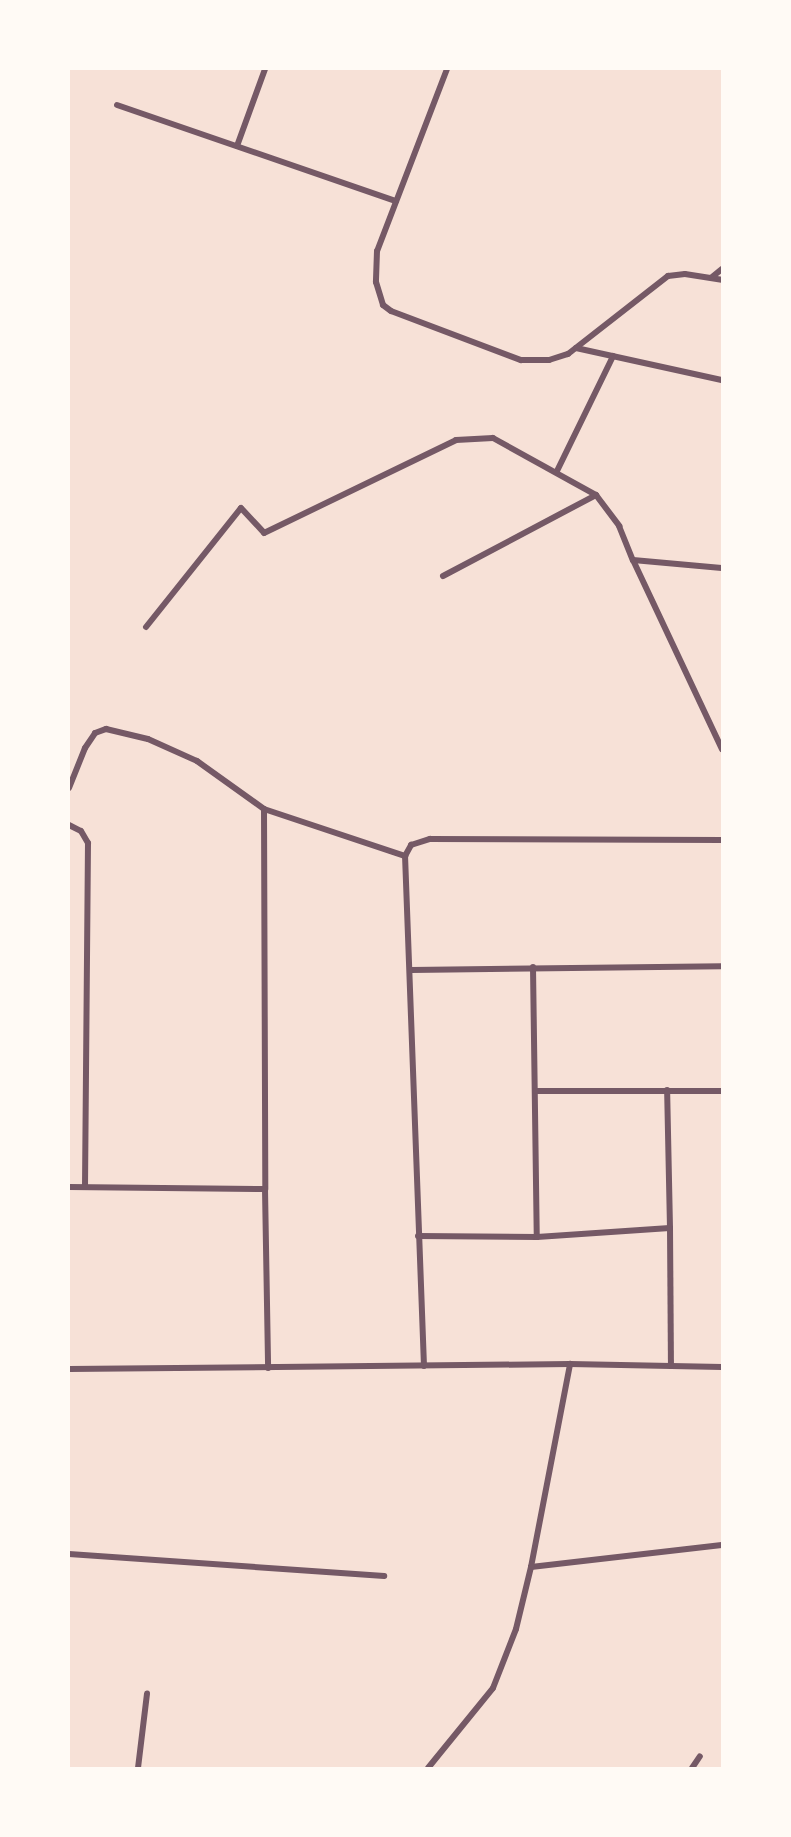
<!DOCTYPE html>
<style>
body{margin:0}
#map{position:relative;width:791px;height:1837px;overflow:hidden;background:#f7e1d7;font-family:"Noto Sans",sans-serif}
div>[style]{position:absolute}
.minor>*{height:6px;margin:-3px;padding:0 3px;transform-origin:3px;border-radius:3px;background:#755966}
span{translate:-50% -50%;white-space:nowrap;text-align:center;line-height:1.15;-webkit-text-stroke:6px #fffaf5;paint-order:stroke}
.frame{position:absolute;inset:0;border:70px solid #fffaf5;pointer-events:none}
</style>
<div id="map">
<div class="minor">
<i style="left:447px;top:69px;width:195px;rotate:111deg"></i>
<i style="left:377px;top:251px;width:31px;rotate:92deg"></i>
<i style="left:376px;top:282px;width:24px;rotate:73deg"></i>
<i style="left:383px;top:305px;width:10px;rotate:37deg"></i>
<i style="left:391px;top:311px;width:139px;rotate:20.7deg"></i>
<i style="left:521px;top:360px;width:28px"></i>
<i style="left:549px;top:360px;width:20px;rotate:-18deg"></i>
<i style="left:568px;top:354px;width:127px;rotate:-38deg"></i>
<i style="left:668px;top:276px;width:17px;rotate:-7deg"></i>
<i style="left:685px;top:274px;width:37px;rotate:9deg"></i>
<i style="left:117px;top:105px;width:295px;rotate:19deg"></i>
<i style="left:237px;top:146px;width:82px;rotate:-70deg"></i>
<i style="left:712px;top:277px;width:13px;rotate:-39deg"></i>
<i style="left:576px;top:348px;width:149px;rotate:12.4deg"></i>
<i style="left:557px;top:471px;width:128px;rotate:-64deg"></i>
<i style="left:633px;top:560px;width:89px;rotate:5.1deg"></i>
<i style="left:443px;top:576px;width:173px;rotate:-27.9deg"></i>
<i style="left:146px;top:627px;width:152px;rotate:-51.4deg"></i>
<i style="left:241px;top:508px;width:34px;rotate:47deg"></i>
<i style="left:264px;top:533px;width:213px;rotate:-25.8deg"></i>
<i style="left:456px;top:440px;width:37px;rotate:-3deg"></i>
<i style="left:493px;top:438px;width:118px;rotate:29deg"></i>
<i style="left:596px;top:495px;width:39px;rotate:53deg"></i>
<i style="left:619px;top:526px;width:37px;rotate:68deg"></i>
<i style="left:633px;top:560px;width:209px;rotate:64.8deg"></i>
<i style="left:69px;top:788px;width:43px;rotate:-68.2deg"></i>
<i style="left:85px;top:748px;width:18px;rotate:-56deg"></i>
<i style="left:95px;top:733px;width:12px;rotate:-20deg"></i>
<i style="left:106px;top:729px;width:43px;rotate:13.4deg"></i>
<i style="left:148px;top:739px;width:54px;rotate:24.2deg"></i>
<i style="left:197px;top:761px;width:82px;rotate:35.6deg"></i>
<i style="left:264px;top:809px;width:149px;rotate:18.4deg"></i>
<i style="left:264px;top:809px;width:380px;rotate:89.8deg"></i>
<i style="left:265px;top:1189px;width:179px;rotate:89deg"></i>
<i style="left:69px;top:825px;width:13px;rotate:27deg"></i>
<i style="left:81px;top:831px;width:14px;rotate:60deg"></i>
<i style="left:88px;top:843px;width:344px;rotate:90.5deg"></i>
<i style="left:533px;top:967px;width:270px;rotate:89.2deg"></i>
<i style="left:411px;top:970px;width:311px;rotate:-0.7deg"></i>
<i style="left:536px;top:1091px;width:186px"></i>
<i style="left:69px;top:1187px;width:196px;rotate:0.6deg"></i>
<i style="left:670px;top:1228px;width:138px;rotate:89.6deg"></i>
<i style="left:418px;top:1236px;width:119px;rotate:0.5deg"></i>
<i style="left:537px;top:1237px;width:133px;rotate:-3.9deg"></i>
<i style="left:670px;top:1228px;width:138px;rotate:-91.2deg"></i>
<i style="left:424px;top:1366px;width:510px;rotate:-92.13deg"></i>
<i style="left:405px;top:856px;width:13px;rotate:-61deg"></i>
<i style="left:411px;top:845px;width:20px;rotate:-18deg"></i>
<i style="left:430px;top:839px;width:292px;rotate:0.2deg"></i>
<i style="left:69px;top:1369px;width:501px;rotate:-0.57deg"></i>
<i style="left:570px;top:1364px;width:152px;rotate:1.1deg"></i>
<i style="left:69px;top:1554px;width:316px;rotate:4deg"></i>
<i style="left:531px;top:1567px;width:192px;rotate:-6.6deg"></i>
<i style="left:138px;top:1768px;width:75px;rotate:-83.1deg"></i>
<i style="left:428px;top:1768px;width:103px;rotate:-50.9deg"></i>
<i style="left:493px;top:1688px;width:63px;rotate:-68.7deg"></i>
<i style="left:516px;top:1629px;width:64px;rotate:-76.4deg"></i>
<i style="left:531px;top:1567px;width:207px;rotate:-79.1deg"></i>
<i style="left:692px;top:1768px;width:14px;rotate:-56deg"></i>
</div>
<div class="frame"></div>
</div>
